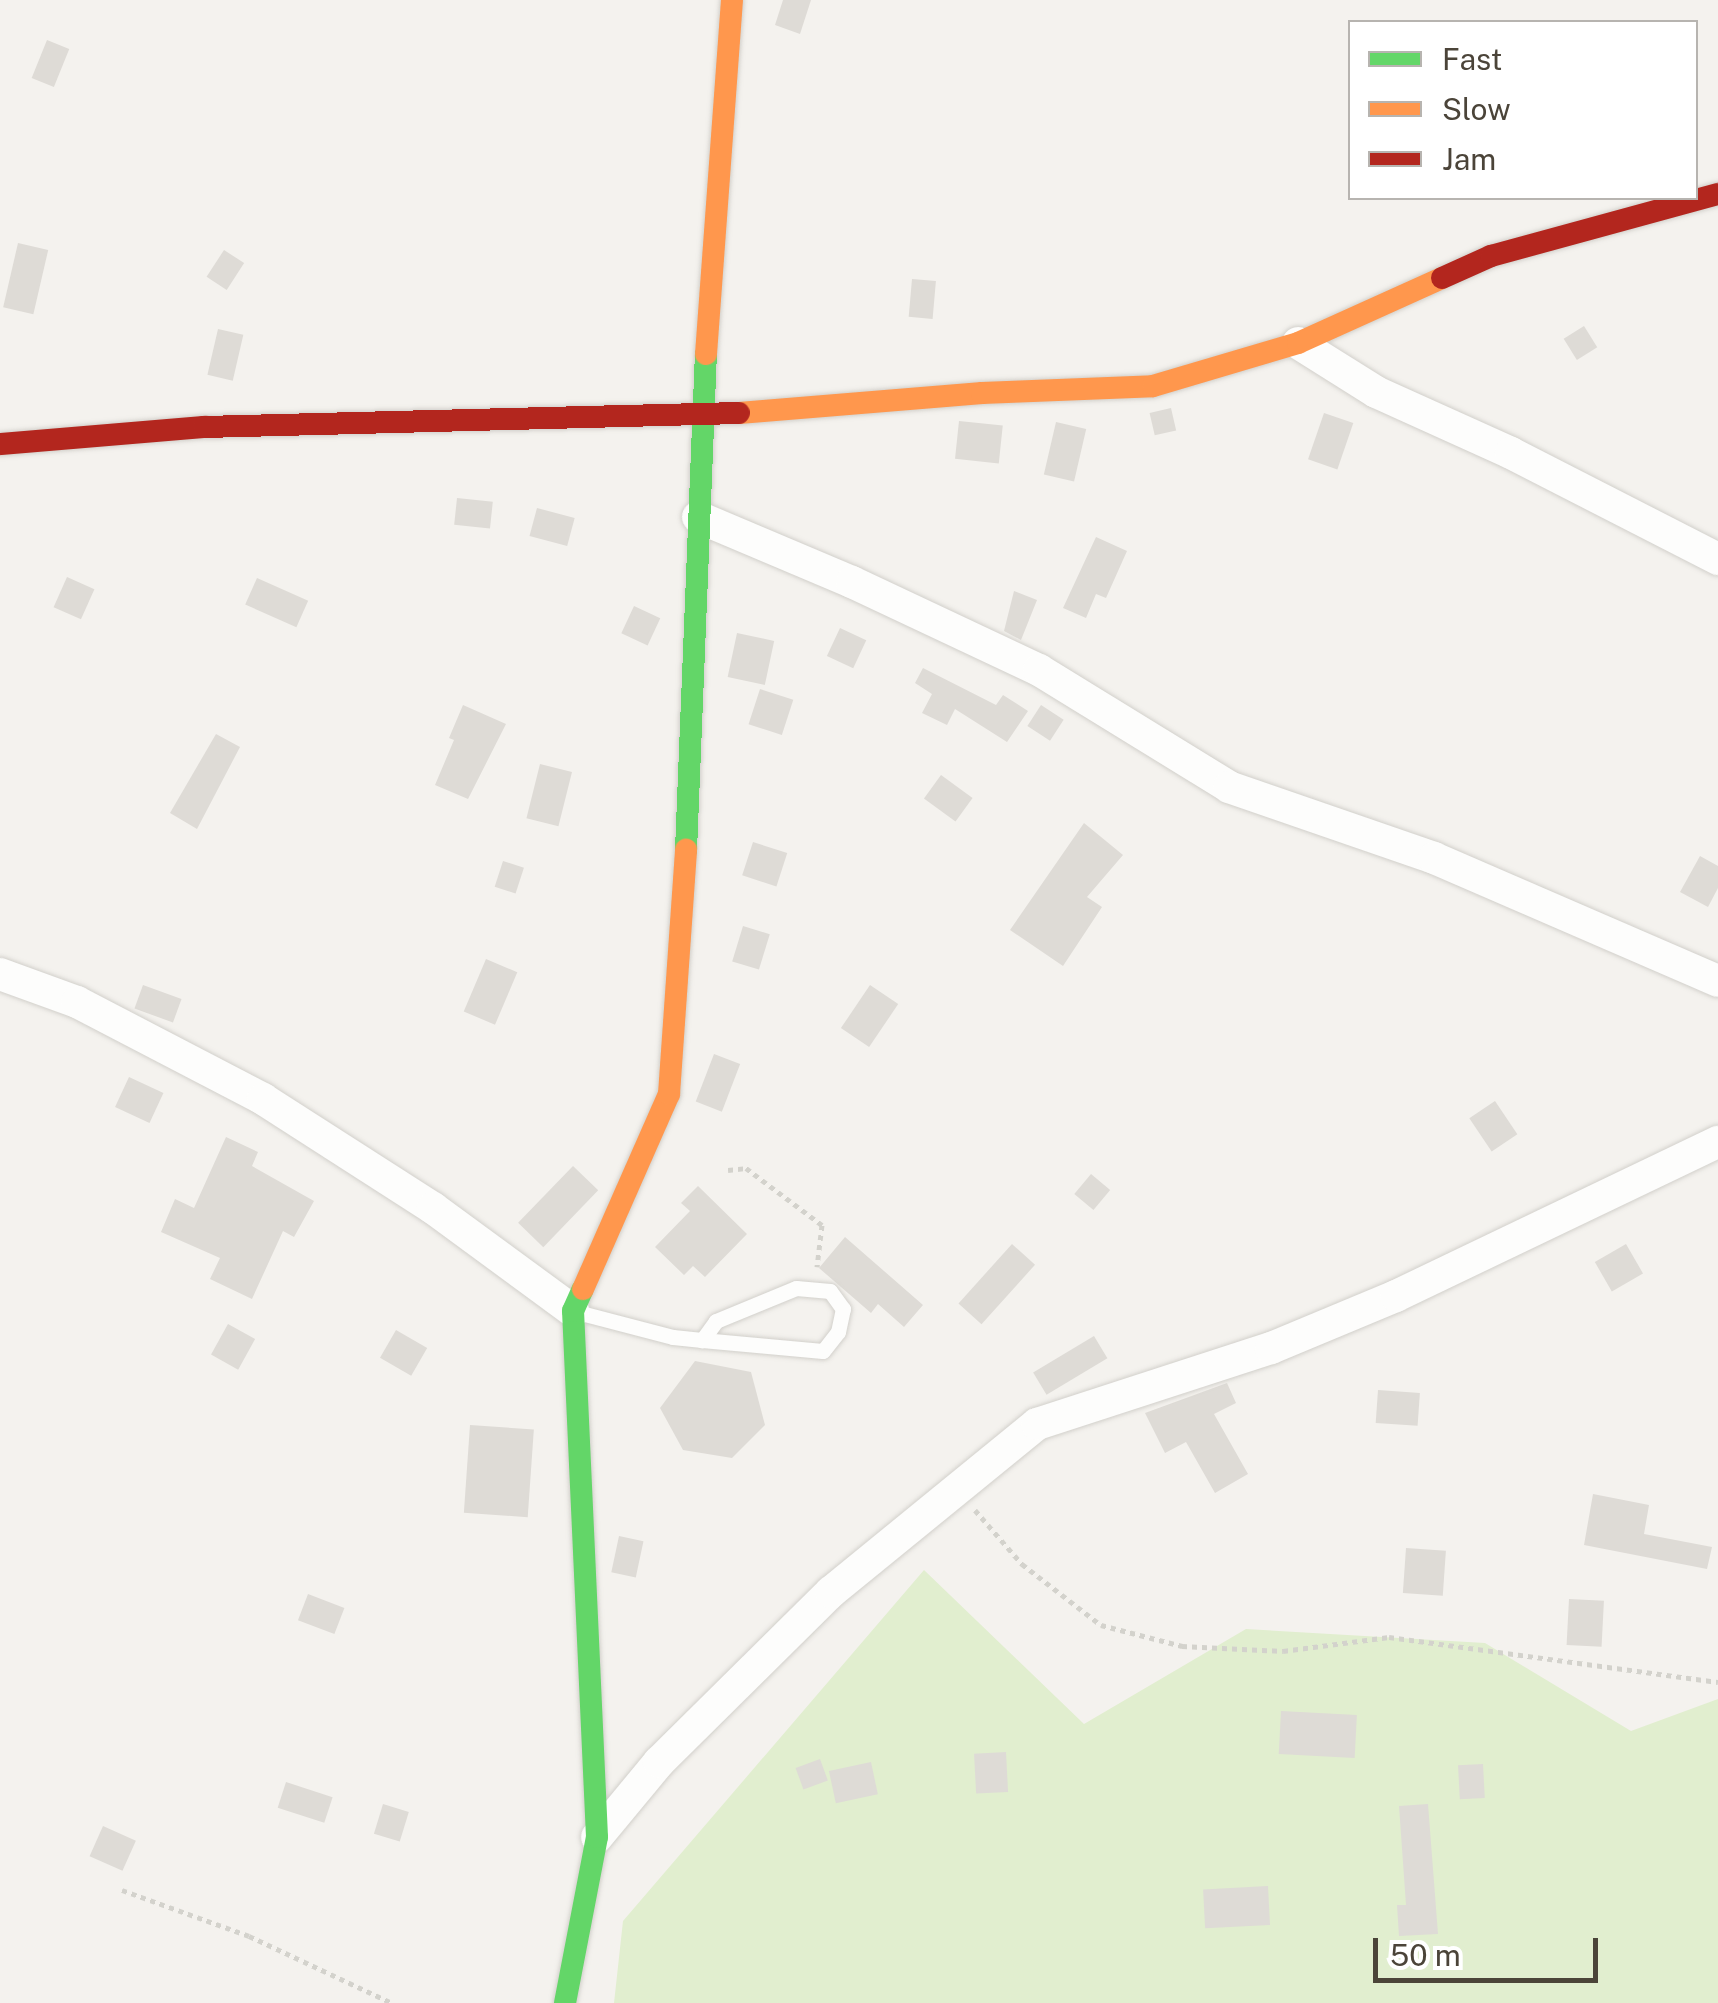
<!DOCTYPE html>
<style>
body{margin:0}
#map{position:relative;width:1718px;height:2003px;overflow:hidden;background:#f4f2ee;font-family:"Public Sans",sans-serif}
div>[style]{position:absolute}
.green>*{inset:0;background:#e1eecf}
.building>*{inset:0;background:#dedbd6;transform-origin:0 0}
.path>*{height:5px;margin-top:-2.5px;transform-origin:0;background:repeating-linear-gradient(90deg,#d3d2cc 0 5px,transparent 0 10px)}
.roads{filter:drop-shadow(0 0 2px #d2d0cb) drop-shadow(0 0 2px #d2d0cb)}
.lane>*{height:15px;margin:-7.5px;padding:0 7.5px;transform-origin:7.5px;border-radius:7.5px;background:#fdfdfc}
.street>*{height:32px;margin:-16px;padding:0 16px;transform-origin:16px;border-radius:16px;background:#fdfdfc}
.fast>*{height:22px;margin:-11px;padding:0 11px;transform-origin:11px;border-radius:11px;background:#63d668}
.slow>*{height:22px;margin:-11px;padding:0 11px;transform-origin:11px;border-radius:11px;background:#ff974d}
.jam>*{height:22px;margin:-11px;padding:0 11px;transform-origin:11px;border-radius:11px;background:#b3261e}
span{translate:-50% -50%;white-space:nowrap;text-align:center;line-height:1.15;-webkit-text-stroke:8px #fff;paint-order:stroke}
.legend{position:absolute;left:1348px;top:20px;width:350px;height:180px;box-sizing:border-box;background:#fff;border:2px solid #b7b4b0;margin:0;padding:12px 18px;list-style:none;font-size:30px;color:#4b4439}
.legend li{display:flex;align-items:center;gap:20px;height:50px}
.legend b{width:50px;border:2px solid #b7b4b0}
.scale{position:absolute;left:1373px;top:1938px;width:225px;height:45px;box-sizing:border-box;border:5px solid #4b4439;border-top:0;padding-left:12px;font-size:30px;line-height:35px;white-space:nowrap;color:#4b4439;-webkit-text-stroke:8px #fff;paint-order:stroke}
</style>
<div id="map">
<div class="green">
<i style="clip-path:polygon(924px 1570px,1084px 1724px,1246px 1629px,1485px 1643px,1631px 1731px,1718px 1699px,1718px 2003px,614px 2003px,623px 1921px)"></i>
</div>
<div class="building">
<i style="clip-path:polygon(783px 0,811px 0,800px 34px,775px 25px)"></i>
<i style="left:47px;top:40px;width:24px;height:41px;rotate:22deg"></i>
<i style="left:18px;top:243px;width:31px;height:66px;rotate:13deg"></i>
<i style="left:224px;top:250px;width:24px;height:32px;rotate:33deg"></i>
<i style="left:912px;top:279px;width:24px;height:38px;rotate:5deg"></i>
<i style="left:1584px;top:326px;width:25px;height:24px;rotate:58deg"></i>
<i style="left:218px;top:329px;width:26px;height:47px;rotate:13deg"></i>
<i style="left:1171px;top:408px;width:23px;height:22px;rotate:77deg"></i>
<i style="left:1324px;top:413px;width:31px;height:49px;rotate:19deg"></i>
<i style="left:959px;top:421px;width:44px;height:38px;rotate:6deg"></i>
<i style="left:1056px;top:422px;width:31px;height:54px;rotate:13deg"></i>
<i style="left:457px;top:498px;width:36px;height:27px;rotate:6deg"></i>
<i style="left:537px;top:508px;width:39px;height:29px;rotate:15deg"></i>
<i style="clip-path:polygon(1096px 537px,1127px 551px,1106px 598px,1096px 594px,1086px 618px,1063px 608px)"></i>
<i style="left:67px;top:577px;width:30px;height:33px;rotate:24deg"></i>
<i style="left:257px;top:578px;width:56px;height:29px;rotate:24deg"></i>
<i style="clip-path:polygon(1014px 591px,1037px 600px,1021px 640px,1004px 631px)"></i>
<i style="left:634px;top:606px;width:29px;height:30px;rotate:25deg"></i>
<i style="left:840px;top:628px;width:29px;height:31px;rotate:25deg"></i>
<i style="left:737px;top:633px;width:38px;height:45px;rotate:12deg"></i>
<i style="clip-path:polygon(923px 668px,996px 705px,1003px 695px,1028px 711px,1007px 742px,955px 709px,947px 725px,922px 713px,932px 694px,915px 683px)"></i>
<i style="left:760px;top:689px;width:35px;height:37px;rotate:18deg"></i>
<i style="clip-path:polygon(463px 705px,506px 724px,468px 799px,435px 785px,454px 740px,449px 738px)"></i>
<i style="left:1041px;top:705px;width:27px;height:25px;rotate:33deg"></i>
<i style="clip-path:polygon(216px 734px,240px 747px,197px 829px,170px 813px)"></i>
<i style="left:540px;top:764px;width:33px;height:56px;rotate:14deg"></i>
<i style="left:941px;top:775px;width:39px;height:29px;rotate:36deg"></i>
<i style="clip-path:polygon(1084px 823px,1123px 855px,1087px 897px,1102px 907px,1063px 966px,1010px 930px)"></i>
<i style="left:753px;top:842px;width:36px;height:35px;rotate:18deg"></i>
<i style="clip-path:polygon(1700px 856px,1718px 866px,1718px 888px,1708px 907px,1680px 892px)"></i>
<i style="left:503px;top:861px;width:22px;height:27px;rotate:18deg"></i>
<i style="left:743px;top:926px;width:28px;height:37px;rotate:17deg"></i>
<i style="left:486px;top:959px;width:34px;height:57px;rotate:23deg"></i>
<i style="left:143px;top:985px;width:41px;height:25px;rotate:20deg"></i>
<i style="left:870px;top:985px;width:34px;height:52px;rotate:34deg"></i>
<i style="left:714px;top:1054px;width:28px;height:51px;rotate:21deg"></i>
<i style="left:129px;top:1077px;width:38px;height:33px;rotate:25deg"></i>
<i style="left:1495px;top:1101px;width:40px;height:31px;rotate:56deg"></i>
<i style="clip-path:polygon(226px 1137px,258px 1152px,252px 1166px,314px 1201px,294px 1237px,283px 1231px,252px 1299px,210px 1279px,220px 1258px,161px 1232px,175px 1199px,194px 1208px)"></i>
<i style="left:573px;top:1166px;width:35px;height:79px;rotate:44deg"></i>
<i style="left:1091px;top:1174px;width:25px;height:26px;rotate:40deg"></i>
<i style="clip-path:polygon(698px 1186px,747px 1234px,705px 1277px,693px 1266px,684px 1275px,655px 1247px,690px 1211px,681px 1203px)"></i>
<i style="clip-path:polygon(845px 1237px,923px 1305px,904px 1327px,878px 1304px,871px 1313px,819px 1268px)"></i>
<i style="left:1012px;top:1244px;width:31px;height:80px;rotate:42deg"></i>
<i style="left:1626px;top:1244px;width:34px;height:36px;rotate:60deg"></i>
<i style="left:228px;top:1324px;width:31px;height:35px;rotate:29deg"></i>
<i style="left:396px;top:1330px;width:36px;height:32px;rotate:30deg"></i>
<i style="left:1094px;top:1336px;width:26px;height:71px;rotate:59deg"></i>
<i style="clip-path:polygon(695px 1361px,751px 1372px,765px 1425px,732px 1458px,683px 1450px,660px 1408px)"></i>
<i style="clip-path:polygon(1227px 1383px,1236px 1403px,1214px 1414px,1248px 1474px,1215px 1493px,1186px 1442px,1165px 1453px,1145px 1413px)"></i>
<i style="left:1378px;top:1390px;width:42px;height:33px;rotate:4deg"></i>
<i style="left:470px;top:1425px;width:64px;height:88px;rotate:4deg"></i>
<i style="clip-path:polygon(1593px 1494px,1649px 1505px,1644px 1534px,1712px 1547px,1707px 1569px,1584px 1545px)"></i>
<i style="left:619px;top:1536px;width:25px;height:37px;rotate:12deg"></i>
<i style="left:1406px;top:1548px;width:40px;height:45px;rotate:4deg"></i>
<i style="left:308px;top:1594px;width:39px;height:28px;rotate:21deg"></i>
<i style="left:1569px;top:1599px;width:35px;height:46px;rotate:3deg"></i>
<i style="left:1281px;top:1711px;width:76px;height:43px;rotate:3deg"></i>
<i style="left:1006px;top:1752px;width:40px;height:32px;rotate:87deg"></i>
<i style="left:820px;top:1759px;width:23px;height:26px;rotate:70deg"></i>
<i style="left:871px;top:1762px;width:33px;height:43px;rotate:78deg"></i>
<i style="left:1483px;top:1764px;width:34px;height:25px;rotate:87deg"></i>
<i style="left:286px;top:1782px;width:49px;height:27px;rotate:18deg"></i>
<i style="left:383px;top:1804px;width:27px;height:31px;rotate:17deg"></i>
<i style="clip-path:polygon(1428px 1804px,1438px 1934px,1399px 1936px,1397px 1905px,1406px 1905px,1399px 1806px)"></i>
<i style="left:103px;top:1826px;width:36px;height:33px;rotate:24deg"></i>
<i style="left:1268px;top:1886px;width:39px;height:65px;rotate:87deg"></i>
</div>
<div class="path">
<i style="left:728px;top:1170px;width:18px;rotate:-6deg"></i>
<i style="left:746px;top:1168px;width:95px;rotate:36.9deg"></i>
<i style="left:822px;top:1225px;width:42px;rotate:96.8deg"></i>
<i style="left:975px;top:1510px;width:72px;rotate:49deg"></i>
<i style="left:1022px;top:1564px;width:100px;rotate:37.7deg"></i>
<i style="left:1101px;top:1625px;width:84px;rotate:14.5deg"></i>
<i style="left:1182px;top:1646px;width:101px;rotate:2.8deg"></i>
<i style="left:1283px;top:1651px;width:107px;rotate:-7.5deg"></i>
<i style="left:1389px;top:1637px;width:332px;rotate:7.8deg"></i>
<i style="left:122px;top:1890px;width:135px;rotate:19.9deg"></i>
<i style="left:249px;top:1936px;width:158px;rotate:25.1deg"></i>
</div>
<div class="roads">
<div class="lane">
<i style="left:577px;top:1312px;width:99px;rotate:14.6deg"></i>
<i style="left:673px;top:1337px;width:29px;rotate:6deg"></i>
<i style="left:702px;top:1340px;width:121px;rotate:5.2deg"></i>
<i style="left:823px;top:1351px;width:24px;rotate:-52deg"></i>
<i style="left:838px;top:1332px;width:24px;rotate:-78deg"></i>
<i style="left:843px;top:1309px;width:22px;rotate:-126deg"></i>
<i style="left:830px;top:1291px;width:34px;rotate:-175deg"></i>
<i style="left:796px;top:1288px;width:87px;rotate:157.6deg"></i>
<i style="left:716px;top:1321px;width:24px;rotate:126deg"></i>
</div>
<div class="street">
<i style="left:1298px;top:343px;width:92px;rotate:32.1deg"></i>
<i style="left:1376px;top:392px;width:148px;rotate:24.3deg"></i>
<i style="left:1511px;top:453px;width:233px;rotate:27.1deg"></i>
<i style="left:698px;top:517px;width:167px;rotate:22.9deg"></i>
<i style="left:852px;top:582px;width:207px;rotate:25.2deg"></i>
<i style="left:1039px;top:670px;width:223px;rotate:31.6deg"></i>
<i style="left:1229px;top:787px;width:217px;rotate:19.1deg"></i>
<i style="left:1434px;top:858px;width:309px;rotate:23.4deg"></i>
<i style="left:0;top:974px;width:82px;rotate:20deg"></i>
<i style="left:77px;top:1002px;width:210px;rotate:27.5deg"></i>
<i style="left:263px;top:1099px;width:202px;rotate:32.7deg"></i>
<i style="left:433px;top:1208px;width:174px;rotate:36.3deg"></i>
<i style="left:597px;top:1837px;width:97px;rotate:-50.4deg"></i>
<i style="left:659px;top:1762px;width:242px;rotate:-44.7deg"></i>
<i style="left:831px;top:1592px;width:266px;rotate:-39.2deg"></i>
<i style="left:1037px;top:1424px;width:246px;rotate:-18deg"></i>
<i style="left:1271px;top:1348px;width:135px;rotate:-22.6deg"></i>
<i style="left:1396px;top:1296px;width:357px;rotate:-25.6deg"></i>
</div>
<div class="fast">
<i style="left:686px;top:850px;width:496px;rotate:-87.7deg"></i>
<i style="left:565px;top:2003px;width:169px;rotate:-79.1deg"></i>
<i style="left:597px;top:1837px;width:527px;rotate:-92.61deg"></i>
<i style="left:573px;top:1311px;width:24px;rotate:-66deg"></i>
</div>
<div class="slow">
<i style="left:706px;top:354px;width:355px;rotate:-85.8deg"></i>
<i style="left:739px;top:413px;width:244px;rotate:-4.7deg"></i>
<i style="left:982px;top:393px;width:171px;rotate:-2.3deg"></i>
<i style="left:1153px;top:386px;width:151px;rotate:-16.5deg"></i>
<i style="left:1298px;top:343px;width:158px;rotate:-24.3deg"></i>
<i style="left:583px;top:1289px;width:213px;rotate:-66.2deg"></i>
<i style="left:669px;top:1094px;width:245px;rotate:-86deg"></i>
</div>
<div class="jam">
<i style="left:1442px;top:278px;width:54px;rotate:-24.2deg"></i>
<i style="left:1491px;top:256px;width:235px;rotate:-15.3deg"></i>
<i style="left:0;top:444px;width:205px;rotate:-4.8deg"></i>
<i style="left:204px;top:427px;width:535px;rotate:-1.5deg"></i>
</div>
</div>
<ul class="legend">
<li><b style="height:12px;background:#63d668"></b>Fast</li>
<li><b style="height:12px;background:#ff974d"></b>Slow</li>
<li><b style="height:12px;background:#b3261e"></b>Jam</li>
</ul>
<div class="scale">50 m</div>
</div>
